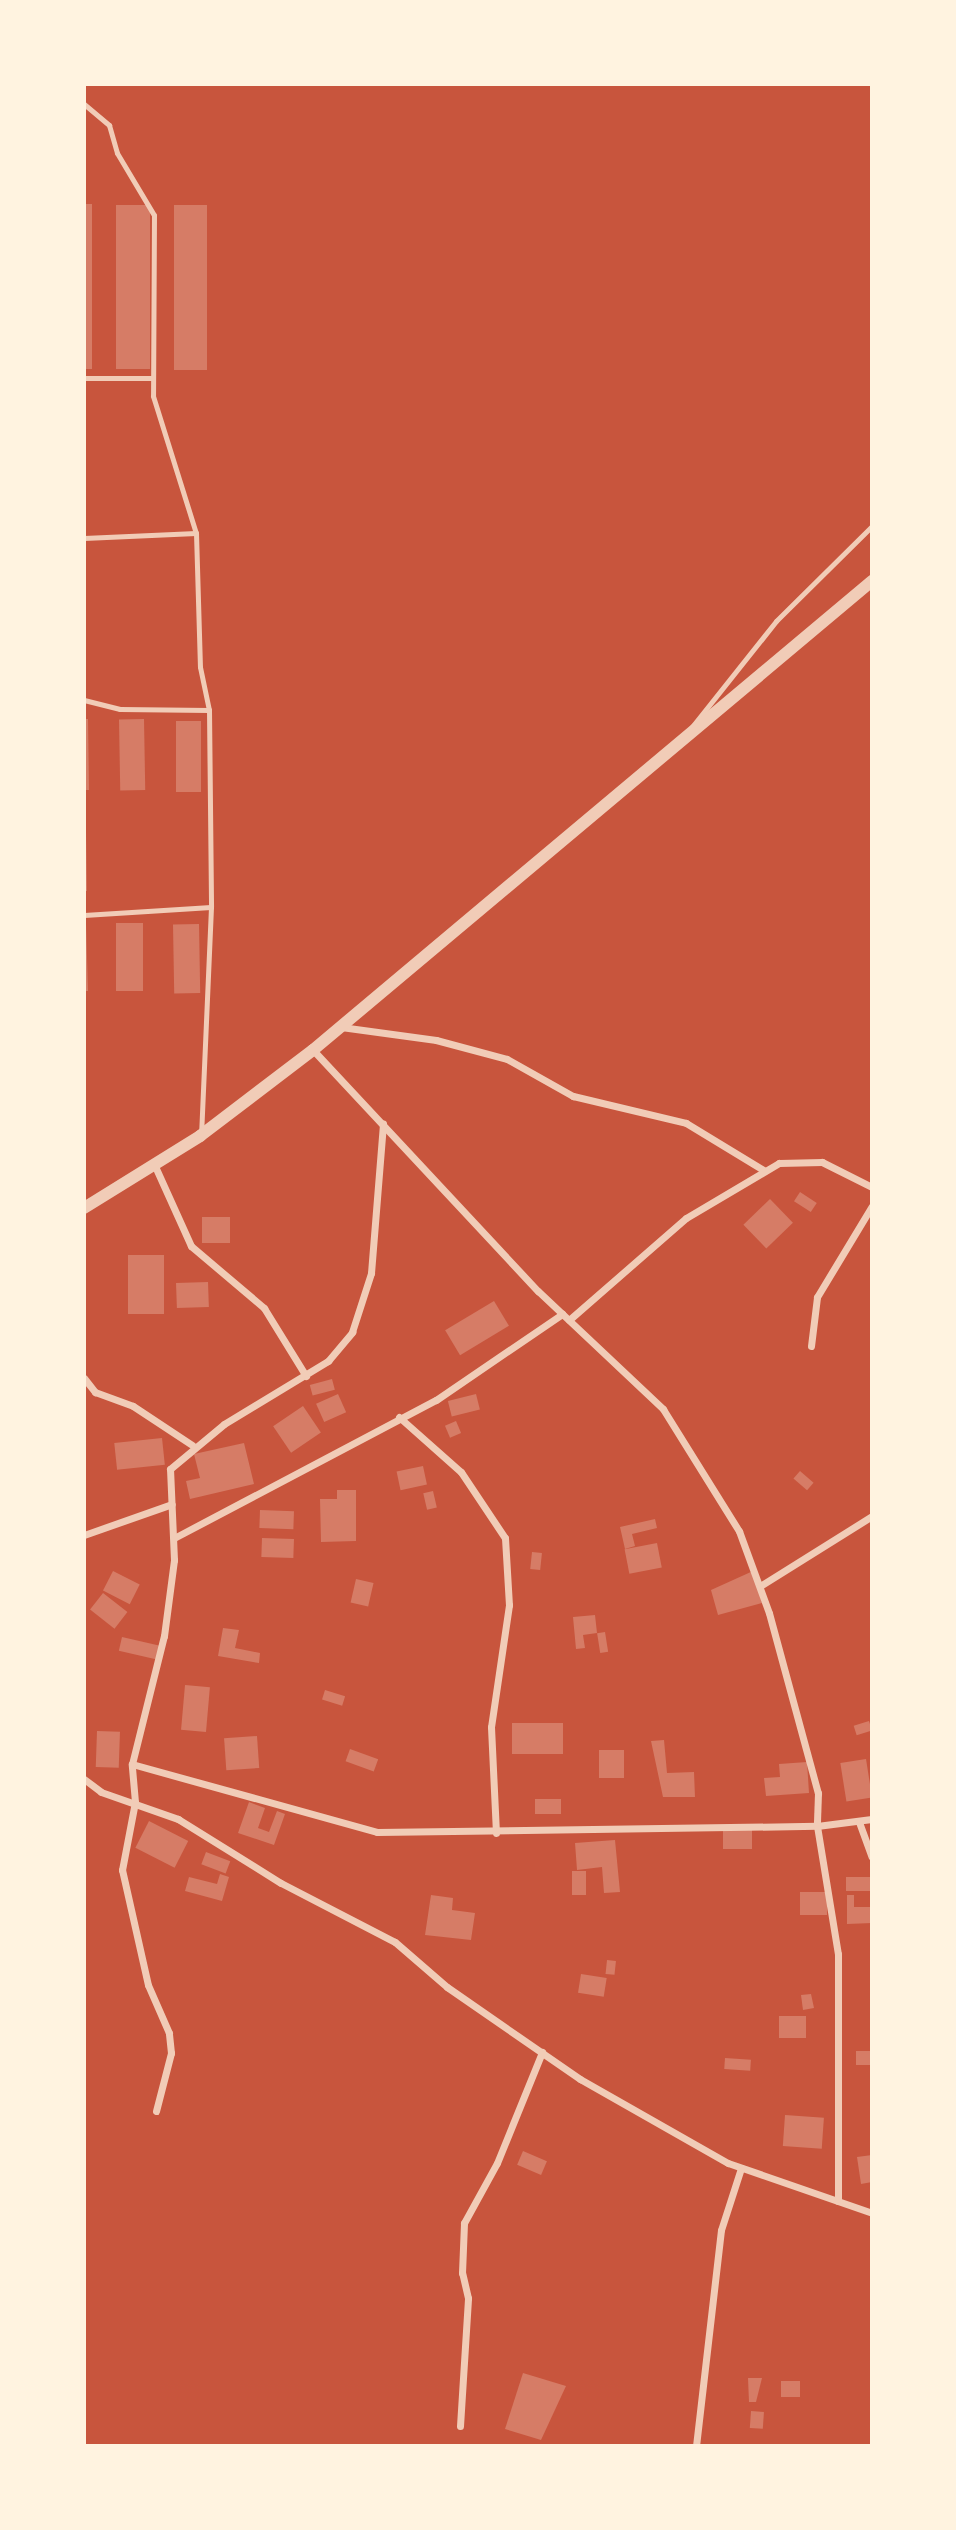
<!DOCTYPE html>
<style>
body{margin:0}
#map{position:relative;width:956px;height:2530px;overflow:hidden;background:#c8553d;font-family:"Golos Text",sans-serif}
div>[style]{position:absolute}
.building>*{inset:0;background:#d67c66;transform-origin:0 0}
.service>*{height:5px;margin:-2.5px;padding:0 2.5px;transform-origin:2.5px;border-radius:2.5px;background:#f1ccb7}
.minor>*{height:7px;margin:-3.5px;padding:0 3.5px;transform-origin:3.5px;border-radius:3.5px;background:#f1ccb7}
.tertiary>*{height:12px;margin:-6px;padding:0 6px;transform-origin:6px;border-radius:6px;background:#f1ccb7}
span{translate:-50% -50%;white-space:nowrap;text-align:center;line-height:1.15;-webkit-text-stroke:7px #fff3e0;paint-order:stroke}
.frame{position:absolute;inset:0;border:86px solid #fff3e0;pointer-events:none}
</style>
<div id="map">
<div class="building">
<i style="left:84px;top:204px;width:8px;height:165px"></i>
<i style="left:116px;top:205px;width:34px;height:164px"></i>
<i style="left:174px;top:205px;width:33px;height:165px"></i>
<i style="clip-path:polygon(84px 719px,88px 719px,89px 790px,84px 790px)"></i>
<i style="left:144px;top:719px;width:71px;height:25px;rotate:89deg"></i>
<i style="left:176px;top:721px;width:25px;height:71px"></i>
<i style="clip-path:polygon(84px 832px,86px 832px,87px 891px,84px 891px)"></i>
<i style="clip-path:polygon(84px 923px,86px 923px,88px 991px,84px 991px)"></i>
<i style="left:116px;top:923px;width:27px;height:68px"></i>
<i style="left:199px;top:924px;width:69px;height:26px;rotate:89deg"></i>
<i style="left:800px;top:1192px;width:20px;height:11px;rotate:33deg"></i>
<i style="left:770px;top:1199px;width:33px;height:37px;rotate:46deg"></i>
<i style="left:230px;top:1217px;width:26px;height:28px;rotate:90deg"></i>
<i style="left:128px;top:1255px;width:36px;height:59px"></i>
<i style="left:208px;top:1282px;width:25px;height:32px;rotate:88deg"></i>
<i style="left:494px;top:1301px;width:29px;height:57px;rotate:59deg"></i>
<i style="left:332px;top:1379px;width:11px;height:23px;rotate:75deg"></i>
<i style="left:338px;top:1394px;width:20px;height:24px;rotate:66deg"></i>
<i style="left:476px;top:1394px;width:16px;height:29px;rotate:76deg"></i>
<i style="left:303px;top:1406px;width:32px;height:36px;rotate:56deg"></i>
<i style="left:456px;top:1421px;width:13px;height:12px;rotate:67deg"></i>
<i style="left:162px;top:1438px;width:27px;height:48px;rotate:84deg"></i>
<i style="clip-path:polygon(244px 1443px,254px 1484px,190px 1499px,186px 1481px,200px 1478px,194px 1454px)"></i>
<i style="left:423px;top:1466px;width:19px;height:27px;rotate:78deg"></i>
<i style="left:800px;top:1471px;width:18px;height:10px;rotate:41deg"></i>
<i style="clip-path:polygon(337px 1490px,356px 1490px,356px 1541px,321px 1542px,320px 1499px,337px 1499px)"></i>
<i style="left:433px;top:1491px;width:17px;height:10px;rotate:77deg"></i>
<i style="left:260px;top:1510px;width:34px;height:18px;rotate:2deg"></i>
<i style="clip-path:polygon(655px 1519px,657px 1528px,632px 1534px,635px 1546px,625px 1549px,620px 1527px)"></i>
<i style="left:262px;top:1538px;width:32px;height:19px;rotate:2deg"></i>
<i style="left:657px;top:1543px;width:25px;height:33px;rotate:79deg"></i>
<i style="left:532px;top:1552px;width:10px;height:17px;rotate:6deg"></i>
<i style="left:113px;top:1571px;width:30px;height:22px;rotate:27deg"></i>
<i style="clip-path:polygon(753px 1571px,762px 1603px,718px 1615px,711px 1590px)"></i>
<i style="left:356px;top:1579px;width:18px;height:24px;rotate:13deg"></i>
<i style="left:103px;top:1593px;width:31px;height:21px;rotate:38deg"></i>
<i style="clip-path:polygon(595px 1615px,597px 1633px,583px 1635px,585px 1648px,576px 1649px,573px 1617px)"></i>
<i style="clip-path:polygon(223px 1628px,239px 1630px,235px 1648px,260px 1653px,259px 1663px,218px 1656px)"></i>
<i style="left:605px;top:1632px;width:20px;height:8px;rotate:81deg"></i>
<i style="left:122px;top:1637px;width:39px;height:14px;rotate:13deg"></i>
<i style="left:185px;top:1685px;width:25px;height:45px;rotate:5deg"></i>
<i style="left:325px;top:1690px;width:21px;height:10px;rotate:17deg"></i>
<i style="left:869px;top:1721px;width:10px;height:16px;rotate:73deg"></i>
<i style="left:512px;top:1723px;width:51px;height:31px"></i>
<i style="left:97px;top:1731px;width:23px;height:36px;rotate:2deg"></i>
<i style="left:257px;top:1736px;width:32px;height:33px;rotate:86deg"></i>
<i style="clip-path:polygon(664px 1740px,667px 1773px,694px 1772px,695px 1797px,663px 1797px,651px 1741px)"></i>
<i style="left:350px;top:1749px;width:30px;height:13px;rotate:20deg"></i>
<i style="left:599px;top:1750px;width:25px;height:28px"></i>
<i style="left:866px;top:1759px;width:39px;height:26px;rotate:81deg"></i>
<i style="clip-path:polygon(807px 1762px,809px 1793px,766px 1796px,764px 1778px,780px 1777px,779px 1764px)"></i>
<i style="left:535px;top:1799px;width:26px;height:15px"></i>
<i style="clip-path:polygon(249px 1802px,265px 1808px,258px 1828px,269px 1832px,277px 1811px,285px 1814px,274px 1845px,238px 1833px)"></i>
<i style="left:149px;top:1821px;width:44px;height:30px;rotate:27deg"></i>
<i style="left:723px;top:1828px;width:29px;height:21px"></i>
<i style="clip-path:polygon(615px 1840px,620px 1892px,604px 1893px,602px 1867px,577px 1870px,575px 1843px)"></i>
<i style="left:206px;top:1852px;width:26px;height:13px;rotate:21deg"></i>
<i style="left:572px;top:1871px;width:14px;height:24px"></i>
<i style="clip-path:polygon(220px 1874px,229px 1877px,222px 1901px,185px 1891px,189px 1877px,217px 1884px)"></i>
<i style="left:846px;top:1877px;width:25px;height:14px"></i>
<i style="left:800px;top:1892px;width:27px;height:23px"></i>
<i style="clip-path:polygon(431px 1895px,453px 1898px,452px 1910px,475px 1913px,471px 1940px,425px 1935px)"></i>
<i style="clip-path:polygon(847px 1895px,854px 1895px,854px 1907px,872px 1907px,872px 1923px,847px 1924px)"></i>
<i style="left:607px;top:1960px;width:9px;height:14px;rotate:6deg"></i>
<i style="left:581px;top:1974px;width:26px;height:19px;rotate:9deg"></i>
<i style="clip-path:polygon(811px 1994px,814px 2008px,803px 2010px,801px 1995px)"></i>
<i style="left:779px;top:2016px;width:27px;height:22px"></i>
<i style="left:856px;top:2051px;width:16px;height:14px"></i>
<i style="left:725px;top:2058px;width:26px;height:11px;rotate:4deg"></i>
<i style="left:785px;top:2115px;width:39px;height:31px;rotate:4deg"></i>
<i style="left:523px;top:2151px;width:26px;height:15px;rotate:23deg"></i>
<i style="clip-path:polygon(872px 2155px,872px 2182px,861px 2184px,857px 2157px)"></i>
<i style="clip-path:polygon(523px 2373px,566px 2386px,541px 2440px,505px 2429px)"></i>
<i style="clip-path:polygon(748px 2378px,762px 2378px,756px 2402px,749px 2402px)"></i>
<i style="left:781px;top:2381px;width:19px;height:16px"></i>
<i style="left:751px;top:2411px;width:13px;height:17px;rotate:4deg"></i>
</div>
<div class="service">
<i style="left:84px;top:104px;width:33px;rotate:40deg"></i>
<i style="left:109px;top:125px;width:29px;rotate:74deg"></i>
<i style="left:117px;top:153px;width:72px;rotate:59.2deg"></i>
<i style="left:154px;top:215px;width:181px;rotate:90.3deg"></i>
<i style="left:153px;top:396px;width:144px;rotate:72.6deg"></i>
<i style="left:196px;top:533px;width:134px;rotate:88.3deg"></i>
<i style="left:200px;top:667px;width:44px;rotate:78.2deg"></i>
<i style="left:209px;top:710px;width:197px;rotate:89.4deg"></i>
<i style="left:211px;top:907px;width:225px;rotate:92.5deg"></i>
<i style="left:84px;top:378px;width:68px"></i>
<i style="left:84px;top:538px;width:112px;rotate:-2.6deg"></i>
<i style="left:84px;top:700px;width:37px;rotate:14deg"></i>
<i style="left:120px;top:709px;width:89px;rotate:0.6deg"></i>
<i style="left:691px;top:728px;width:137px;rotate:-51.5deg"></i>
<i style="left:776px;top:621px;width:135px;rotate:-44.7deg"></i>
<i style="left:84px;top:915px;width:127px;rotate:-3.6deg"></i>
</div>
<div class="minor">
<i style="left:341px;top:1027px;width:96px;rotate:7.8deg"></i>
<i style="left:436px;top:1040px;width:73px;rotate:15deg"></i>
<i style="left:507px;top:1059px;width:76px;rotate:29.3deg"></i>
<i style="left:573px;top:1096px;width:116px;rotate:13.4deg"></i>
<i style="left:686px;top:1123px;width:92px;rotate:31.3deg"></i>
<i style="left:313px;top:1050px;width:330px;rotate:47deg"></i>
<i style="left:538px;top:1291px;width:172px;rotate:43.3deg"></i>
<i style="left:663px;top:1409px;width:144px;rotate:58.1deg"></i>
<i style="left:739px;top:1531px;width:87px;rotate:69.9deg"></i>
<i style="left:769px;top:1613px;width:187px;rotate:74.8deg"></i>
<i style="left:818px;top:1793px;width:33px;rotate:92deg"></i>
<i style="left:817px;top:1826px;width:130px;rotate:80.7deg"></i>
<i style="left:838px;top:1954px;width:247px;rotate:90deg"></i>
<i style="left:154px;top:1164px;width:90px;rotate:65.7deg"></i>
<i style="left:191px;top:1246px;width:96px;rotate:40.3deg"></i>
<i style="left:264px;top:1308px;width:80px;rotate:58.3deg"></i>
<i style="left:569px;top:1320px;width:155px;rotate:-41.1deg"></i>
<i style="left:686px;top:1218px;width:108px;rotate:-30.6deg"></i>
<i style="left:779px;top:1163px;width:43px;rotate:-1.3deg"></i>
<i style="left:822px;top:1162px;width:56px;rotate:26.6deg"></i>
<i style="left:811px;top:1346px;width:49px;rotate:-83deg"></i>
<i style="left:817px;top:1297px;width:106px;rotate:-58.9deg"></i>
<i style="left:84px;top:1378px;width:18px;rotate:52deg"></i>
<i style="left:95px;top:1392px;width:40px;rotate:20.2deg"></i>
<i style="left:133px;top:1406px;width:71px;rotate:33.5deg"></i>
<i style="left:399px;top:1417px;width:83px;rotate:41.6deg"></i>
<i style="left:461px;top:1472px;width:79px;rotate:56.3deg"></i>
<i style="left:505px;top:1538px;width:67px;rotate:86.6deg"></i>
<i style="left:509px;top:1605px;width:123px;rotate:98.4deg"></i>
<i style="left:491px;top:1727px;width:106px;rotate:87.3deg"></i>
<i style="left:84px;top:1535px;width:93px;rotate:-19.4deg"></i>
<i style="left:174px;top:1538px;width:296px;rotate:-27.8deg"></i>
<i style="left:436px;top:1400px;width:153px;rotate:-34.3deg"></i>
<i style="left:760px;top:1586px;width:132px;rotate:-32deg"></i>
<i style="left:132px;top:1764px;width:254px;rotate:15.5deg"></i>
<i style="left:377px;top:1832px;width:440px;rotate:-0.8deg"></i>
<i style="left:817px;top:1826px;width:55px;rotate:-7.3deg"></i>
<i style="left:84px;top:1779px;width:21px;rotate:37deg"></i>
<i style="left:101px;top:1792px;width:82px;rotate:19.3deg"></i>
<i style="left:178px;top:1819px;width:121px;rotate:31.9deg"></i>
<i style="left:281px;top:1883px;width:128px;rotate:27.4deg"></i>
<i style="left:395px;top:1942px;width:69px;rotate:40.9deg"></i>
<i style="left:447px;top:1987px;width:162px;rotate:34.7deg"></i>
<i style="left:580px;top:2079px;width:170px;rotate:29.6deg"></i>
<i style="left:728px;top:2163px;width:152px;rotate:19.1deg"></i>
<i style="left:859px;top:1822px;width:37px;rotate:70deg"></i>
<i style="left:156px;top:2111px;width:60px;rotate:-75.5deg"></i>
<i style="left:171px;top:2053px;width:20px;rotate:-96deg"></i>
<i style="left:169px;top:2033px;width:52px;rotate:-113.6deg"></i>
<i style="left:148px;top:1985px;width:118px;rotate:-102.7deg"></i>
<i style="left:122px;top:1870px;width:69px;rotate:-79.2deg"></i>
<i style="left:135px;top:1802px;width:38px;rotate:-95deg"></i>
<i style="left:132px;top:1764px;width:132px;rotate:-76deg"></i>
<i style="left:164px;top:1636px;width:77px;rotate:-82.5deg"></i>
<i style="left:174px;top:1560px;width:91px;rotate:-92.5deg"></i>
<i style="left:170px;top:1469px;width:70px;rotate:-39.8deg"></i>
<i style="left:224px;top:1424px;width:122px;rotate:-31.2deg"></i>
<i style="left:328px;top:1361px;width:38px;rotate:-50deg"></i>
<i style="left:352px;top:1332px;width:62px;rotate:-72.1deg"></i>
<i style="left:371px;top:1273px;width:150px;rotate:-85.4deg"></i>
<i style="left:460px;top:2426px;width:128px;rotate:-86.4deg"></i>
<i style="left:468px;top:2298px;width:26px;rotate:-103deg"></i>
<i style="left:462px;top:2273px;width:50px;rotate:-87.7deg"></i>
<i style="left:464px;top:2223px;width:68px;rotate:-61.2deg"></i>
<i style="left:497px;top:2163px;width:120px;rotate:-67.9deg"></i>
<i style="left:696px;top:2446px;width:217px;rotate:-83.4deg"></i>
<i style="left:721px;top:2230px;width:65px;rotate:-72.1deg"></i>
</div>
<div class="tertiary">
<i style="left:84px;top:1208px;width:137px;rotate:-31.8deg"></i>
<i style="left:200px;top:1136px;width:142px;rotate:-37.3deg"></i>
<i style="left:313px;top:1050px;width:730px;rotate:-40deg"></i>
</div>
<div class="frame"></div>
</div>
